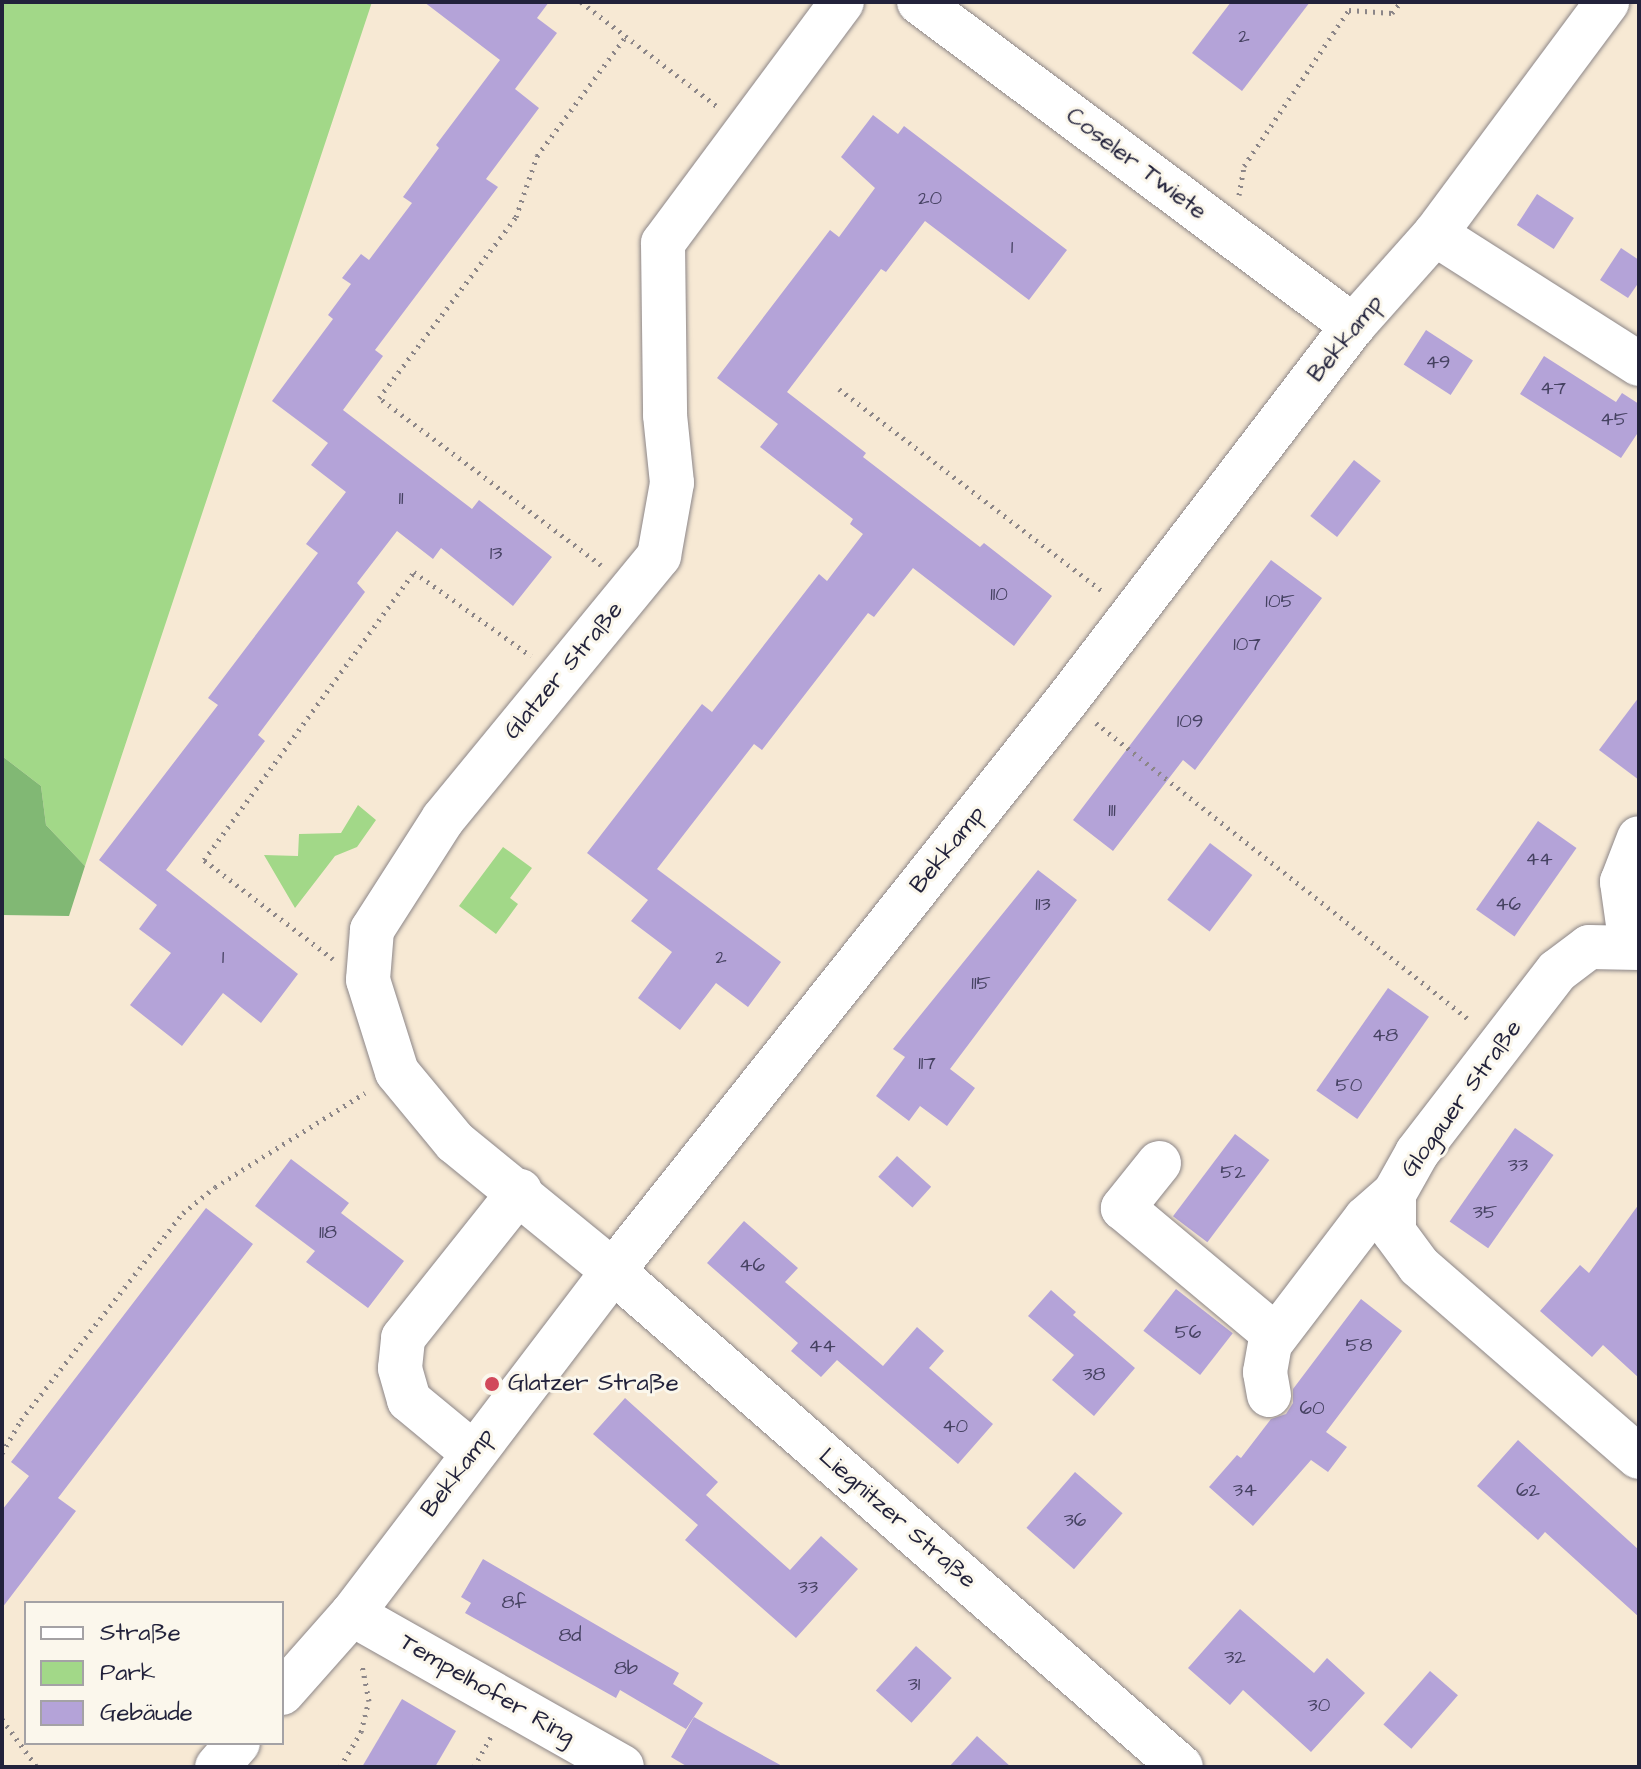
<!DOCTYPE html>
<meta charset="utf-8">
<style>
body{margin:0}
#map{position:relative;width:1641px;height:1769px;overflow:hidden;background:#f7e9d4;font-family:"Architects Daughter",sans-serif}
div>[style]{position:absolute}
.green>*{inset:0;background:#a2d888}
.forest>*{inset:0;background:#81b874}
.building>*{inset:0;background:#b4a3d8;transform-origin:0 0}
.path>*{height:5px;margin-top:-2.5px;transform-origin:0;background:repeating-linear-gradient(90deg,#8c8688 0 2px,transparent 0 8px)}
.roads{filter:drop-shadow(0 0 2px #8c8688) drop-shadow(0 0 2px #8c8688)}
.minor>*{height:44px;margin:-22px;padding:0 22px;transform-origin:22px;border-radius:22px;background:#fff}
.dots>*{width:22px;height:22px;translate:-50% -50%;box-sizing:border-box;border:4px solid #fbf7ec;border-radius:50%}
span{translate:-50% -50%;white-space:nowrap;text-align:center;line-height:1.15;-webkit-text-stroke:6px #fbf7ec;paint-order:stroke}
.number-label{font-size:20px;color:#464262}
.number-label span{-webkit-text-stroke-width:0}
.street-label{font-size:24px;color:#22223b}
.poi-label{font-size:24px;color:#22223b}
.left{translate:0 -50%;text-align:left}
.frame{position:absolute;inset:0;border:4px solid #22223b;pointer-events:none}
.legend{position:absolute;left:24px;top:1601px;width:260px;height:144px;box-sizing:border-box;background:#fbf7ec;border:2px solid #a4a2a5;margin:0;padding:10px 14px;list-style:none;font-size:24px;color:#22223b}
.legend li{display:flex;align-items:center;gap:16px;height:40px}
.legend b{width:40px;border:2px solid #a4a2a5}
</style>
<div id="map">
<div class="green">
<i style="clip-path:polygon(2px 2px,372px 2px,85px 866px,46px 825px,41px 786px,2px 756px)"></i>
<i style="clip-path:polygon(358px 805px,376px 820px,357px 847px,335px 856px,295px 908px,264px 855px,298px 856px,299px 834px,341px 833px)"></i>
<i style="clip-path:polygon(503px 847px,532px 868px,510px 898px,518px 904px,496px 934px,459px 906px)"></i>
</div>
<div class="forest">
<i style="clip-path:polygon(2px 756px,41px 786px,46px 825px,85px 866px,69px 916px,2px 915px)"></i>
</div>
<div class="building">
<i style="clip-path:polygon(424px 2px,549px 2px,537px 18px,557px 33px,515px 89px,539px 108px,486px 179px,498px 187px,375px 350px,383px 356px,343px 410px,472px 509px,479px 500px,552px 557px,513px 606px,441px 548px,433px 559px,397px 531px,357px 583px,365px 592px,258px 735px,265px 741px,166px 870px,298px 974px,261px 1023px,223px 993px,182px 1046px,130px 1005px,171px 953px,139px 929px,157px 905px,99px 860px,218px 705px,208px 698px,318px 553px,306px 544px,346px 492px,311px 465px,328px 443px,272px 401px,333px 319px,328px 315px,351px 284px,342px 278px,361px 254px,369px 260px,412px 203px,403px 197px,439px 148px,436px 145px,500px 60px)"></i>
<i style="clip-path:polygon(1231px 2px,1310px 2px,1242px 91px,1192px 53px)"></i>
<i style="clip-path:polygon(873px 115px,898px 134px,904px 126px,1067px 250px,1029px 300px,925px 221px,886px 272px,881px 269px,787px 392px,866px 453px,863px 457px,980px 547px,984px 543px,1052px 596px,1014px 646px,913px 568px,874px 617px,868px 613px,762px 750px,754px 744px,657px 869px,781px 962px,748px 1007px,716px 983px,680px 1030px,638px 998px,672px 952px,631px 921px,648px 900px,587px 853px,702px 704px,712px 712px,819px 574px,827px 581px,863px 534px,850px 524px,853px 519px,760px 447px,778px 424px,717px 378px,830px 230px,839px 237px,875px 188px,841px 157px)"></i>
<i style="left:1537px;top:194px;width:44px;height:37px;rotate:33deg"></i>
<i style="clip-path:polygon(1621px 248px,1639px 260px,1639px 282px,1628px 298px,1600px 280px)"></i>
<i style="left:1426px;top:330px;width:56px;height:41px;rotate:33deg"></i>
<i style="clip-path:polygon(1544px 356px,1616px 402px,1622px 393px,1639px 404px,1639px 431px,1621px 458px,1520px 394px)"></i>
<i style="left:1354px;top:460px;width:34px;height:71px;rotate:38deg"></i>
<i style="clip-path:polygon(1271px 560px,1322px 598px,1195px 770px,1183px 760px,1113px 851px,1073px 820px)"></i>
<i style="clip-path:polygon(1639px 697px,1639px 780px,1599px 750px)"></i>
<i style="left:1538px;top:821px;width:47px;height:108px;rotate:35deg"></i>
<i style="left:1210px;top:843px;width:53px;height:71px;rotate:37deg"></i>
<i style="clip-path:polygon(1038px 870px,1077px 900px,950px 1069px,975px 1088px,947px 1126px,920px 1106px,909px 1121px,876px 1096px,905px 1057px,893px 1049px)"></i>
<i style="left:1388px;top:988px;width:50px;height:125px;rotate:35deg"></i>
<i style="left:1515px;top:1128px;width:47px;height:114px;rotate:35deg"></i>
<i style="left:1235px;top:1134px;width:43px;height:103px;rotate:37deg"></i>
<i style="left:897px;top:1156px;width:46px;height:28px;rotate:42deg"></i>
<i style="clip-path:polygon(291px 1159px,349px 1203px,341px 1213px,404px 1261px,368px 1308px,306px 1262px,315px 1251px,255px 1206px)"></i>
<i style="clip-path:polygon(1639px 1204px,1639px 1378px,1603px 1345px,1592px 1357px,1540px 1311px,1580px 1265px,1589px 1273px)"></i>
<i style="clip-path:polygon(206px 1208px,253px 1244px,58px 1498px,76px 1511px,2px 1608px,2px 1510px,29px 1476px,11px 1462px)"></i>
<i style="clip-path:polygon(744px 1221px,798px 1268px,785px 1282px,883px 1366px,917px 1327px,944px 1351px,929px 1368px,993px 1424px,958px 1464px,837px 1360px,821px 1377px,791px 1351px,798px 1343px,707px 1263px)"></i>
<i style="left:1176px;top:1289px;width:72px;height:53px;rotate:38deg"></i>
<i style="clip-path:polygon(1051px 1290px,1076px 1312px,1073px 1315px,1135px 1368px,1094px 1416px,1052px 1380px,1074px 1355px,1028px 1316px)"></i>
<i style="clip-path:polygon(1361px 1299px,1402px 1331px,1326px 1432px,1347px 1447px,1328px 1472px,1311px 1460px,1253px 1526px,1209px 1487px,1237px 1455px,1241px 1458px,1271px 1419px,1286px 1414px,1293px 1403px,1293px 1389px)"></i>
<i style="clip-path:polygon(625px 1398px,718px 1482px,706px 1495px,790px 1570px,821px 1536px,858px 1569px,796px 1638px,685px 1540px,698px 1525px,593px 1434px)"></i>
<i style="clip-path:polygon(1518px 1440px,1639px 1550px,1639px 1617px,1545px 1532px,1538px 1540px,1477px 1486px)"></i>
<i style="left:1075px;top:1472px;width:63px;height:74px;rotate:41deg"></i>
<i style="clip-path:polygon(483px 1559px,679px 1673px,673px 1684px,703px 1703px,686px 1729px,620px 1690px,616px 1698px,465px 1613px,471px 1603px,461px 1597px)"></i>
<i style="clip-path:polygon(1240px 1609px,1314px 1673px,1327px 1658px,1365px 1693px,1311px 1752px,1243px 1690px,1230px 1705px,1188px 1668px)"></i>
<i style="left:916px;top:1646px;width:48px;height:60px;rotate:42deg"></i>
<i style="left:1430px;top:1671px;width:37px;height:71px;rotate:41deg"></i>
<i style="clip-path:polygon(402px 1699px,456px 1731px,435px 1767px,362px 1767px)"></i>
<i style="clip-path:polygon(694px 1717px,722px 1733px,784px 1767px,688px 1767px,671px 1757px)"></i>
<i style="clip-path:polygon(977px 1736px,1011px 1767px,949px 1767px)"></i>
</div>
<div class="path">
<i style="left:581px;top:2px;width:173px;rotate:37.5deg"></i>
<i style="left:1239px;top:195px;width:29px;rotate:-80deg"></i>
<i style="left:1244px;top:166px;width:188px;rotate:-56.1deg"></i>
<i style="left:1349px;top:10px;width:43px;rotate:4deg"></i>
<i style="left:1392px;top:13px;width:14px;rotate:-51deg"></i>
<i style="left:839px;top:389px;width:332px;rotate:37.5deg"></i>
<i style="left:601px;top:565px;width:278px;rotate:-143deg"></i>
<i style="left:379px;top:398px;width:227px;rotate:-52.9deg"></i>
<i style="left:516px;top:217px;width:65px;rotate:-71deg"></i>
<i style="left:537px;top:156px;width:149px;rotate:-53.4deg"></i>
<i style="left:1096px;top:723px;width:478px;rotate:38.5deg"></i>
<i style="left:333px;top:959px;width:163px;rotate:-142.5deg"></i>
<i style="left:204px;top:860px;width:356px;rotate:-53.9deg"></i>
<i style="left:414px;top:572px;width:144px;rotate:35.7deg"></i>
<i style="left:2px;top:1453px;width:38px;rotate:-60deg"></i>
<i style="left:21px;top:1420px;width:263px;rotate:-52deg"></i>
<i style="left:183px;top:1213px;width:41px;rotate:-39.1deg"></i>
<i style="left:215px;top:1187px;width:177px;rotate:-32.1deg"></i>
<i style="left:2px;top:1719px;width:59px;rotate:53.9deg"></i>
<i style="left:340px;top:1767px;width:41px;rotate:-59deg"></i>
<i style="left:361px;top:1732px;width:32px;rotate:-76deg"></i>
<i style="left:369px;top:1701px;width:36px;rotate:-101deg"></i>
<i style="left:474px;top:1767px;width:35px;rotate:-61deg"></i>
</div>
<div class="roads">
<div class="minor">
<i style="left:842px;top:2px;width:300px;rotate:126.6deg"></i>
<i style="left:663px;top:243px;width:172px;rotate:89.3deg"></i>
<i style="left:665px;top:415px;width:68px;rotate:84.1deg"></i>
<i style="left:672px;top:483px;width:74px;rotate:100.1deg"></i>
<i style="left:659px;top:556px;width:340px;rotate:129.4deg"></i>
<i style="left:443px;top:819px;width:132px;rotate:122.6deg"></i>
<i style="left:372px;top:930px;width:50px;rotate:94.6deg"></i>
<i style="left:368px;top:980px;width:96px;rotate:72.5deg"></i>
<i style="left:397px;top:1072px;width:91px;rotate:50.4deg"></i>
<i style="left:455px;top:1142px;width:204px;rotate:39.2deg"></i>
<i style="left:613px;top:1271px;width:754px;rotate:41.13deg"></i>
<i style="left:919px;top:2px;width:542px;rotate:36.74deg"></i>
<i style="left:1435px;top:234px;width:242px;rotate:32.5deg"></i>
<i style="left:1631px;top:946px;width:65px;rotate:-98deg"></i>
<i style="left:1622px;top:882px;width:47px;rotate:-68.9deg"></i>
<i style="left:1639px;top:948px;width:50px;rotate:-178.9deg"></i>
<i style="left:1589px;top:947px;width:40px;rotate:143deg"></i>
<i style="left:1557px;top:971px;width:230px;rotate:127.6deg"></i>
<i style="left:1417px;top:1153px;width:47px;rotate:119.3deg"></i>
<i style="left:1394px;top:1194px;width:38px;rotate:90deg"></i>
<i style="left:1394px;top:1232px;width:42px;rotate:53.7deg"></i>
<i style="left:1419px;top:1266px;width:291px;rotate:41deg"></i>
<i style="left:1159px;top:1163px;width:58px;rotate:128.7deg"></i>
<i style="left:1123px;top:1208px;width:199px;rotate:39.9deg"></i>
<i style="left:1269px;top:1395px;width:23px;rotate:-100deg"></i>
<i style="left:1265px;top:1372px;width:28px;rotate:-80deg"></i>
<i style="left:1270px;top:1344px;width:158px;rotate:-52.7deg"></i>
<i style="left:1366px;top:1218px;width:37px;rotate:-41deg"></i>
<i style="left:473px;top:1453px;width:83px;rotate:-140.4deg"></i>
<i style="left:409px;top:1400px;width:33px;rotate:-106deg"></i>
<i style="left:400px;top:1368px;width:30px;rotate:-84deg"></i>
<i style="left:403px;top:1338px;width:188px;rotate:-51.5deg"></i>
<i style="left:352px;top:1614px;width:310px;rotate:29.5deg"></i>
<i style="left:282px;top:1693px;width:106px;rotate:-48.5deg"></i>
<i style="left:352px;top:1614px;width:431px;rotate:-52.7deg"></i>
<i style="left:613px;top:1271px;width:729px;rotate:-51.51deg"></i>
<i style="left:1067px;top:700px;width:471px;rotate:-52.6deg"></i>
<i style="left:1353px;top:326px;width:123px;rotate:-48.3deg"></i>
<i style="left:1435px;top:234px;width:289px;rotate:-53.4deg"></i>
<i style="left:217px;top:1767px;width:32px;rotate:-49deg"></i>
</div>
</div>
<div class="dots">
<i style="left:492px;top:1384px;background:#d1495b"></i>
</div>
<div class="number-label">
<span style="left:1244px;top:36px">2</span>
<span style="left:930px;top:198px">20</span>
<span style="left:1012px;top:247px">1</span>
<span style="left:1438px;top:362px">49</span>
<span style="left:1553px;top:388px">47</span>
<span style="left:1614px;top:419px">45</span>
<span style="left:401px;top:498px">11</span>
<span style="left:496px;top:553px">13</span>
<span style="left:999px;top:594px">110</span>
<span style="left:1280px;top:601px">105</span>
<span style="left:1247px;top:644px">107</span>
<span style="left:1190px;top:721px">109</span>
<span style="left:1112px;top:810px">111</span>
<span style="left:1539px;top:859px">44</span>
<span style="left:1043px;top:904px">113</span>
<span style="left:1508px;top:904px">46</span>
<span style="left:223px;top:957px">1</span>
<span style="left:721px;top:957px">2</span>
<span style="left:981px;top:983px">115</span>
<span style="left:1385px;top:1035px">48</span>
<span style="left:927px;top:1063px">117</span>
<span style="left:1349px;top:1085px">50</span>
<span style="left:1518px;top:1165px">33</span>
<span style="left:1233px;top:1172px">52</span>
<span style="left:1485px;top:1212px">35</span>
<span style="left:328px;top:1232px">118</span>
<span style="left:752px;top:1265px">46</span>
<span style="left:1188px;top:1332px">56</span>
<span style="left:1359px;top:1345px">58</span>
<span style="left:822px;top:1346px">44</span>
<span style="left:1094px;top:1374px">38</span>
<span style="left:1312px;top:1408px">60</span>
<span style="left:955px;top:1426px">40</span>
<span style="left:1245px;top:1490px">34</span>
<span style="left:1528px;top:1490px">62</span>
<span style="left:1075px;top:1520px">36</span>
<span style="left:808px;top:1587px">33</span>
<span style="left:514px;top:1602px">8f</span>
<span style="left:570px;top:1635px">8d</span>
<span style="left:1235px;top:1657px">32</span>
<span style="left:626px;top:1668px">8b</span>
<span style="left:914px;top:1684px">31</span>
<span style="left:1319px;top:1705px">30</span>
</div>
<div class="street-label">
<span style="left:1136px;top:164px;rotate:37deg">Coseler Twiete</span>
<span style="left:1346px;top:339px;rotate:-51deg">Bekkamp</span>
<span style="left:564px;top:671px;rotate:-50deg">Glatzer Straße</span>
<span style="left:948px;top:850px;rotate:-51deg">Bekkamp</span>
<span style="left:1462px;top:1099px;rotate:-54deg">Glogauer Straße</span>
<span style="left:458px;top:1473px;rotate:-53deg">Bekkamp</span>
<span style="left:897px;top:1519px;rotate:41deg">Liegnitzer Straße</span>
<span style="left:487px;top:1690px;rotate:30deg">Tempelhofer Ring</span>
</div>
<div class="poi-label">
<span class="left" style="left:508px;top:1384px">Glatzer Straße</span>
</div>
<div class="frame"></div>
<ul class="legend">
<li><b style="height:10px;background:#fff"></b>Straße</li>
<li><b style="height:22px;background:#a2d888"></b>Park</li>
<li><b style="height:22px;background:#b4a3d8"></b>Gebäude</li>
</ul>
</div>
